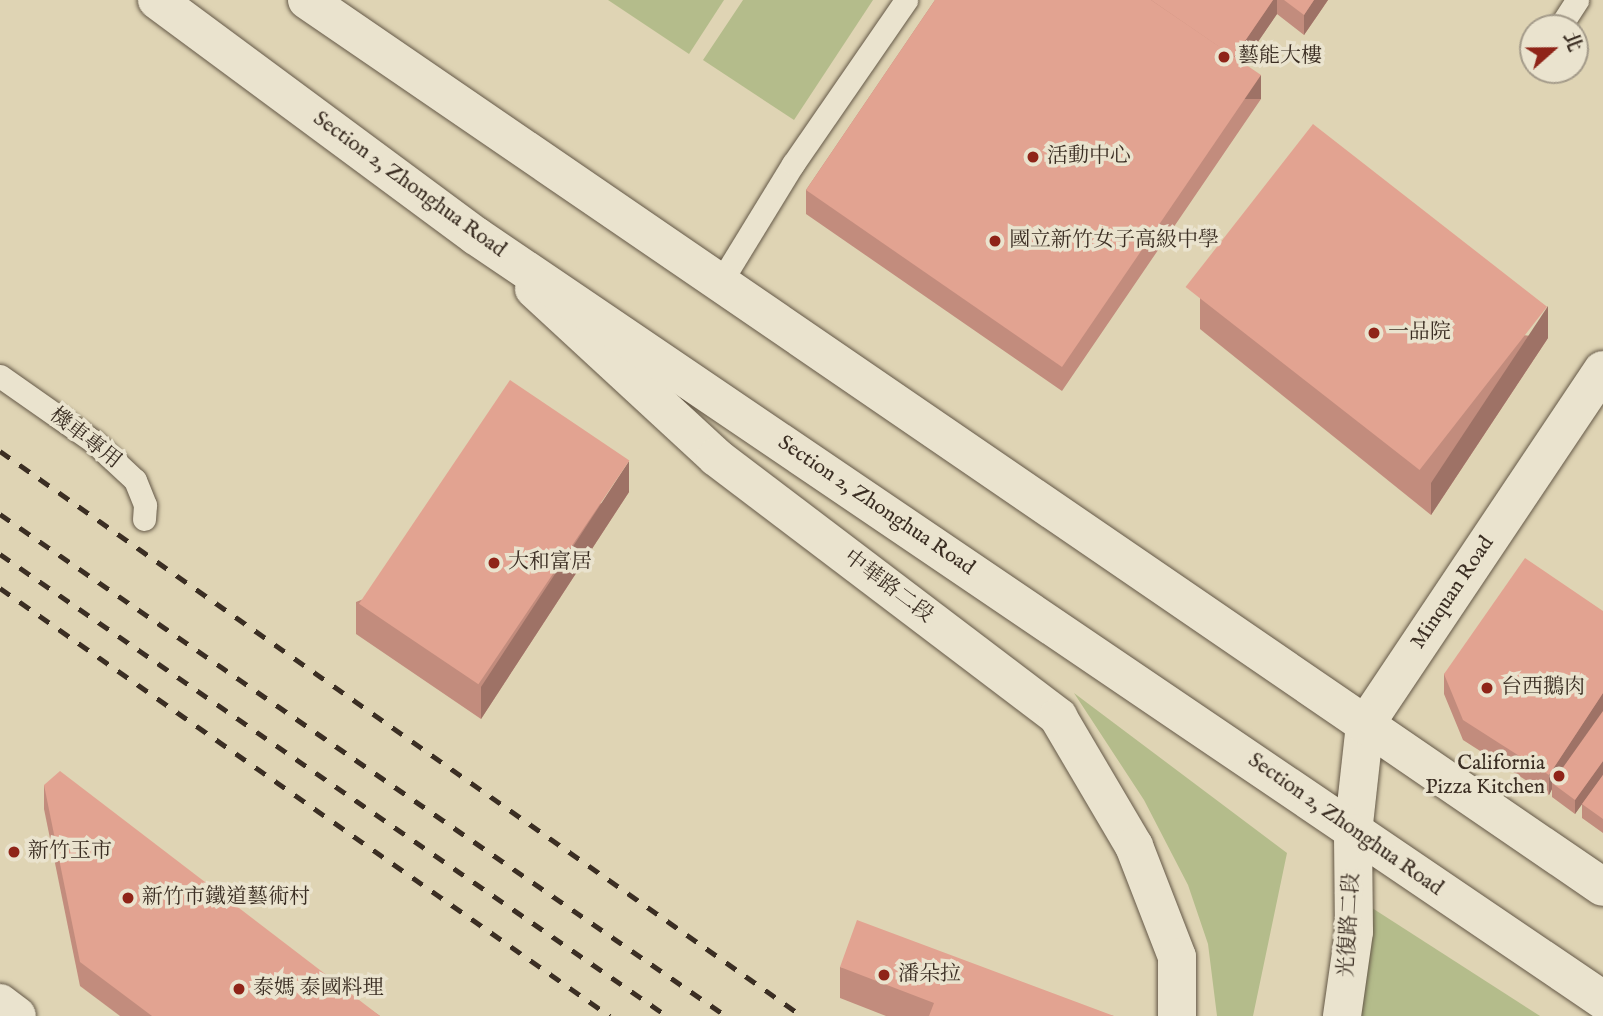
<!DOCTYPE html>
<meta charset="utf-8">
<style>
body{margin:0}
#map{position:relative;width:1603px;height:1016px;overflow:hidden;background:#dfd4b4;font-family:"IM FELL English","Noto Serif TC",serif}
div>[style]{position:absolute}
.green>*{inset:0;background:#b4bc8b}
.roads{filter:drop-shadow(0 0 2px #645847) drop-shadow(0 0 2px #645847)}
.service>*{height:23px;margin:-11.5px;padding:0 11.5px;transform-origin:11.5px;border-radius:11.5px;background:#eae3ce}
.minor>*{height:38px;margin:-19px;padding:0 19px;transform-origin:19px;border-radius:19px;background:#eae3ce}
.tertiary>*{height:38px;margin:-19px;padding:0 19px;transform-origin:19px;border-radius:19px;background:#eae3ce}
.rail>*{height:5px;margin-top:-2.5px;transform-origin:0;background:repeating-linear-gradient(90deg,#3b2e23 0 12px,transparent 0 24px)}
.wall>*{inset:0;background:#c28c7d}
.shaded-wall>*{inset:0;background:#9e7266;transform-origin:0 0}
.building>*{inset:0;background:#e2a391;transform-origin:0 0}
.dots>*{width:19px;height:19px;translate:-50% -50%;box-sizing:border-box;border:4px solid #eae3ce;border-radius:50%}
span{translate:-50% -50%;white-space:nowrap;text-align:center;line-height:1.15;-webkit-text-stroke:7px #eae3ce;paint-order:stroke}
.poi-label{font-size:21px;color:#3b2e23}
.left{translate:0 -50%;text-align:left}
.right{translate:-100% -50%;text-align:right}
.street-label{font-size:21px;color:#3b2e23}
.north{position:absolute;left:1519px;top:14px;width:70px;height:70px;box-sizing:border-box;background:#eae3ce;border:2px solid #a49b8a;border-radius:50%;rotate:69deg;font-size:19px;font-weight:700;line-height:28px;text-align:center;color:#3b2e23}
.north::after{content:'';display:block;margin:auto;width:24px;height:32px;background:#8f2418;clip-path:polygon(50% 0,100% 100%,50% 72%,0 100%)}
</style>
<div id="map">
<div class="green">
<i style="clip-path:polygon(608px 0,724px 0,689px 54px)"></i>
<i style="clip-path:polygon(743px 0,873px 0,794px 120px,703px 60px)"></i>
<i style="clip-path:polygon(1074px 693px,1287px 853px,1253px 1016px,1217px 1016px,1208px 944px,1188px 885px,1144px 800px)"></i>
<i style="clip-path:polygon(1369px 906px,1540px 1016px,1358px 1016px)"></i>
</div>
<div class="roads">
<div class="service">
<i style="left:1559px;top:28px;width:33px;rotate:-57deg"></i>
<i style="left:720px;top:283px;width:140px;rotate:-58.5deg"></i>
<i style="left:793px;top:164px;width:199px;rotate:-55.4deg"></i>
<i style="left:0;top:376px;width:113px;rotate:35deg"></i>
<i style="left:93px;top:441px;width:57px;rotate:42.9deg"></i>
<i style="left:135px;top:480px;width:27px;rotate:68deg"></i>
<i style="left:145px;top:505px;width:14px;rotate:94deg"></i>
</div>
<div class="minor">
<i style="left:534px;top:289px;width:248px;rotate:42.7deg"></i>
<i style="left:716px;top:457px;width:430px;rotate:37.2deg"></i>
<i style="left:1058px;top:717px;width:150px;rotate:59.5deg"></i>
<i style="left:1134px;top:846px;width:119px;rotate:68.8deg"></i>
<i style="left:1177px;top:957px;width:59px;rotate:90deg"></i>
<i style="left:1353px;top:833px;width:109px;rotate:-83.7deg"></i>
<i style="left:1365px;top:725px;width:427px;rotate:-56.2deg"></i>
<i style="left:0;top:1003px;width:21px;rotate:37deg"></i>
</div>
<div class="tertiary">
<i style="left:157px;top:0;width:397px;rotate:36.5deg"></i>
<i style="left:476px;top:236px;width:1362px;rotate:34.13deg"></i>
<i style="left:307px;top:0;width:1570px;rotate:34.39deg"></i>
<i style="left:1342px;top:1016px;width:85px;rotate:-81.9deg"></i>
<i style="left:1354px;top:932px;width:99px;rotate:-90.6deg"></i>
</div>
</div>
<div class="rail">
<i style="left:0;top:451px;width:981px;rotate:35.16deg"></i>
<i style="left:0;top:514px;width:883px;rotate:34.66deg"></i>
<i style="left:0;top:554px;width:811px;rotate:34.71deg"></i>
<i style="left:0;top:588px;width:745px;rotate:35.06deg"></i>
</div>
<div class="wall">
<i style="clip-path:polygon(935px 0,1328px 0,1304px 35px,1277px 14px,1243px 63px,1261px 99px,1062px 391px,806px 214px,806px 190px)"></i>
<i style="clip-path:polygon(1200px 297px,1548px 338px,1431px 515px,1200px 329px)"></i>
<i style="clip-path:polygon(629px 492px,481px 719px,356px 634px,356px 602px)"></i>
<i style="clip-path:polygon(1603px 611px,1603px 833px,1582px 818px,1582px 804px,1575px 814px,1552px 797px,1552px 789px,1549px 795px,1463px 740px,1444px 694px,1444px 674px)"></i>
<i style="clip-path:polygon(44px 785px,380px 1016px,120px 1016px,80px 986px,44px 809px)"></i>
<i style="clip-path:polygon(840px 967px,1114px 1016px,886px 1016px,840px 998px)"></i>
</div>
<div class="shaded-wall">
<i style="clip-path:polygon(1273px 0,1277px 0,1277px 14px,1232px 80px,1232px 60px)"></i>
<i style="clip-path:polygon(1314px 0,1328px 0,1304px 35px,1304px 15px)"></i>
<i style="left:1261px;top:75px;width:24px;height:353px;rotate:90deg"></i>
<i style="clip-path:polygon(1548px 306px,1548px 338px,1431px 515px,1431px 483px)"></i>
<i style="clip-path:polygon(629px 461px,629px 492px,481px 719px,481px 687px)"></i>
<i style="clip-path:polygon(1603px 693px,1603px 713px,1552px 783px,1552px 789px,1549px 795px,1549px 775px)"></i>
<i style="clip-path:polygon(1603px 761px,1603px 775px,1575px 814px,1575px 800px)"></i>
</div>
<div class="building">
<i style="clip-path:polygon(935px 0,1151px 0,1261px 75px,1062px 367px,806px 190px)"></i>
<i style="clip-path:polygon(1151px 0,1273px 0,1234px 57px)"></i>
<i style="clip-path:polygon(1284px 0,1314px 0,1304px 15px)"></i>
<i style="left:1313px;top:124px;width:297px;height:207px;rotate:38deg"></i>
<i style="left:510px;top:380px;width:144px;height:270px;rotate:34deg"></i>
<i style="clip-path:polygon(1525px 558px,1603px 611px,1603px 693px,1549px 775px,1463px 720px,1444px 674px)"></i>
<i style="clip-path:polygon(1603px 711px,1603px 761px,1575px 800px,1552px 783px)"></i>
<i style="clip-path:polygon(60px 771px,380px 1016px,152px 1016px,80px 962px,44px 785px)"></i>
<i style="clip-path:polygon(1603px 775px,1603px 819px,1582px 804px)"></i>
<i style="clip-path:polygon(857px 920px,1114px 1016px,929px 1016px,934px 1003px,840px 967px)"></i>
</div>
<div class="dots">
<i style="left:1224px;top:57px;background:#8f2418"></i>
<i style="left:1033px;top:157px;background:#8f2418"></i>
<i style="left:995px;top:241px;background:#8f2418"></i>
<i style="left:1374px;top:333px;background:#8f2418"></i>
<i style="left:494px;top:563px;background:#8f2418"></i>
<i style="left:1487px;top:688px;background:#8f2418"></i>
<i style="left:1559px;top:776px;background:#8f2418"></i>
<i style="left:14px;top:852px;background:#8f2418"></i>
<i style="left:128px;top:898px;background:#8f2418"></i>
<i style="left:884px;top:975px;background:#8f2418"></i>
<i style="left:239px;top:989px;background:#8f2418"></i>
</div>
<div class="poi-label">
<span class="left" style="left:1238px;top:57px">藝能大樓</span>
<span class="left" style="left:1047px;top:157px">活動中心</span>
<span class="left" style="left:1009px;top:241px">國立新竹女子高級中學</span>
<span class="left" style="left:1388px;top:333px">一品院</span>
<span class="left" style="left:508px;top:563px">大和富居</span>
<span class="left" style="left:1501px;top:688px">台西鵝肉</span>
<span class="right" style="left:1545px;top:776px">California<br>Pizza Kitchen</span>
<span class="left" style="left:28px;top:852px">新竹玉市</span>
<span class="left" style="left:142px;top:898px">新竹市鐵道藝術村</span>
<span class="left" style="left:898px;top:975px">潘朵拉</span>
<span class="left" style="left:253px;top:989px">泰媽 泰國料理</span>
</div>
<div class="street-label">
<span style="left:409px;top:185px;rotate:36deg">Section 2, Zhonghua Road</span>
<span style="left:85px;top:439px;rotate:38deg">機車專用</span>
<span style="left:876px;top:506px;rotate:34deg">Section 2, Zhonghua Road</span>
<span style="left:888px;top:587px;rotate:37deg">中華路二段</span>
<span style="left:1453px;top:593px;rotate:-56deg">Minquan Road</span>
<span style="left:1345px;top:825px;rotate:35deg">Section 2, Zhonghua Road</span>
<span style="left:1350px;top:925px;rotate:-87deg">光復路二段</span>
</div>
<div class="north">北</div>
</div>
